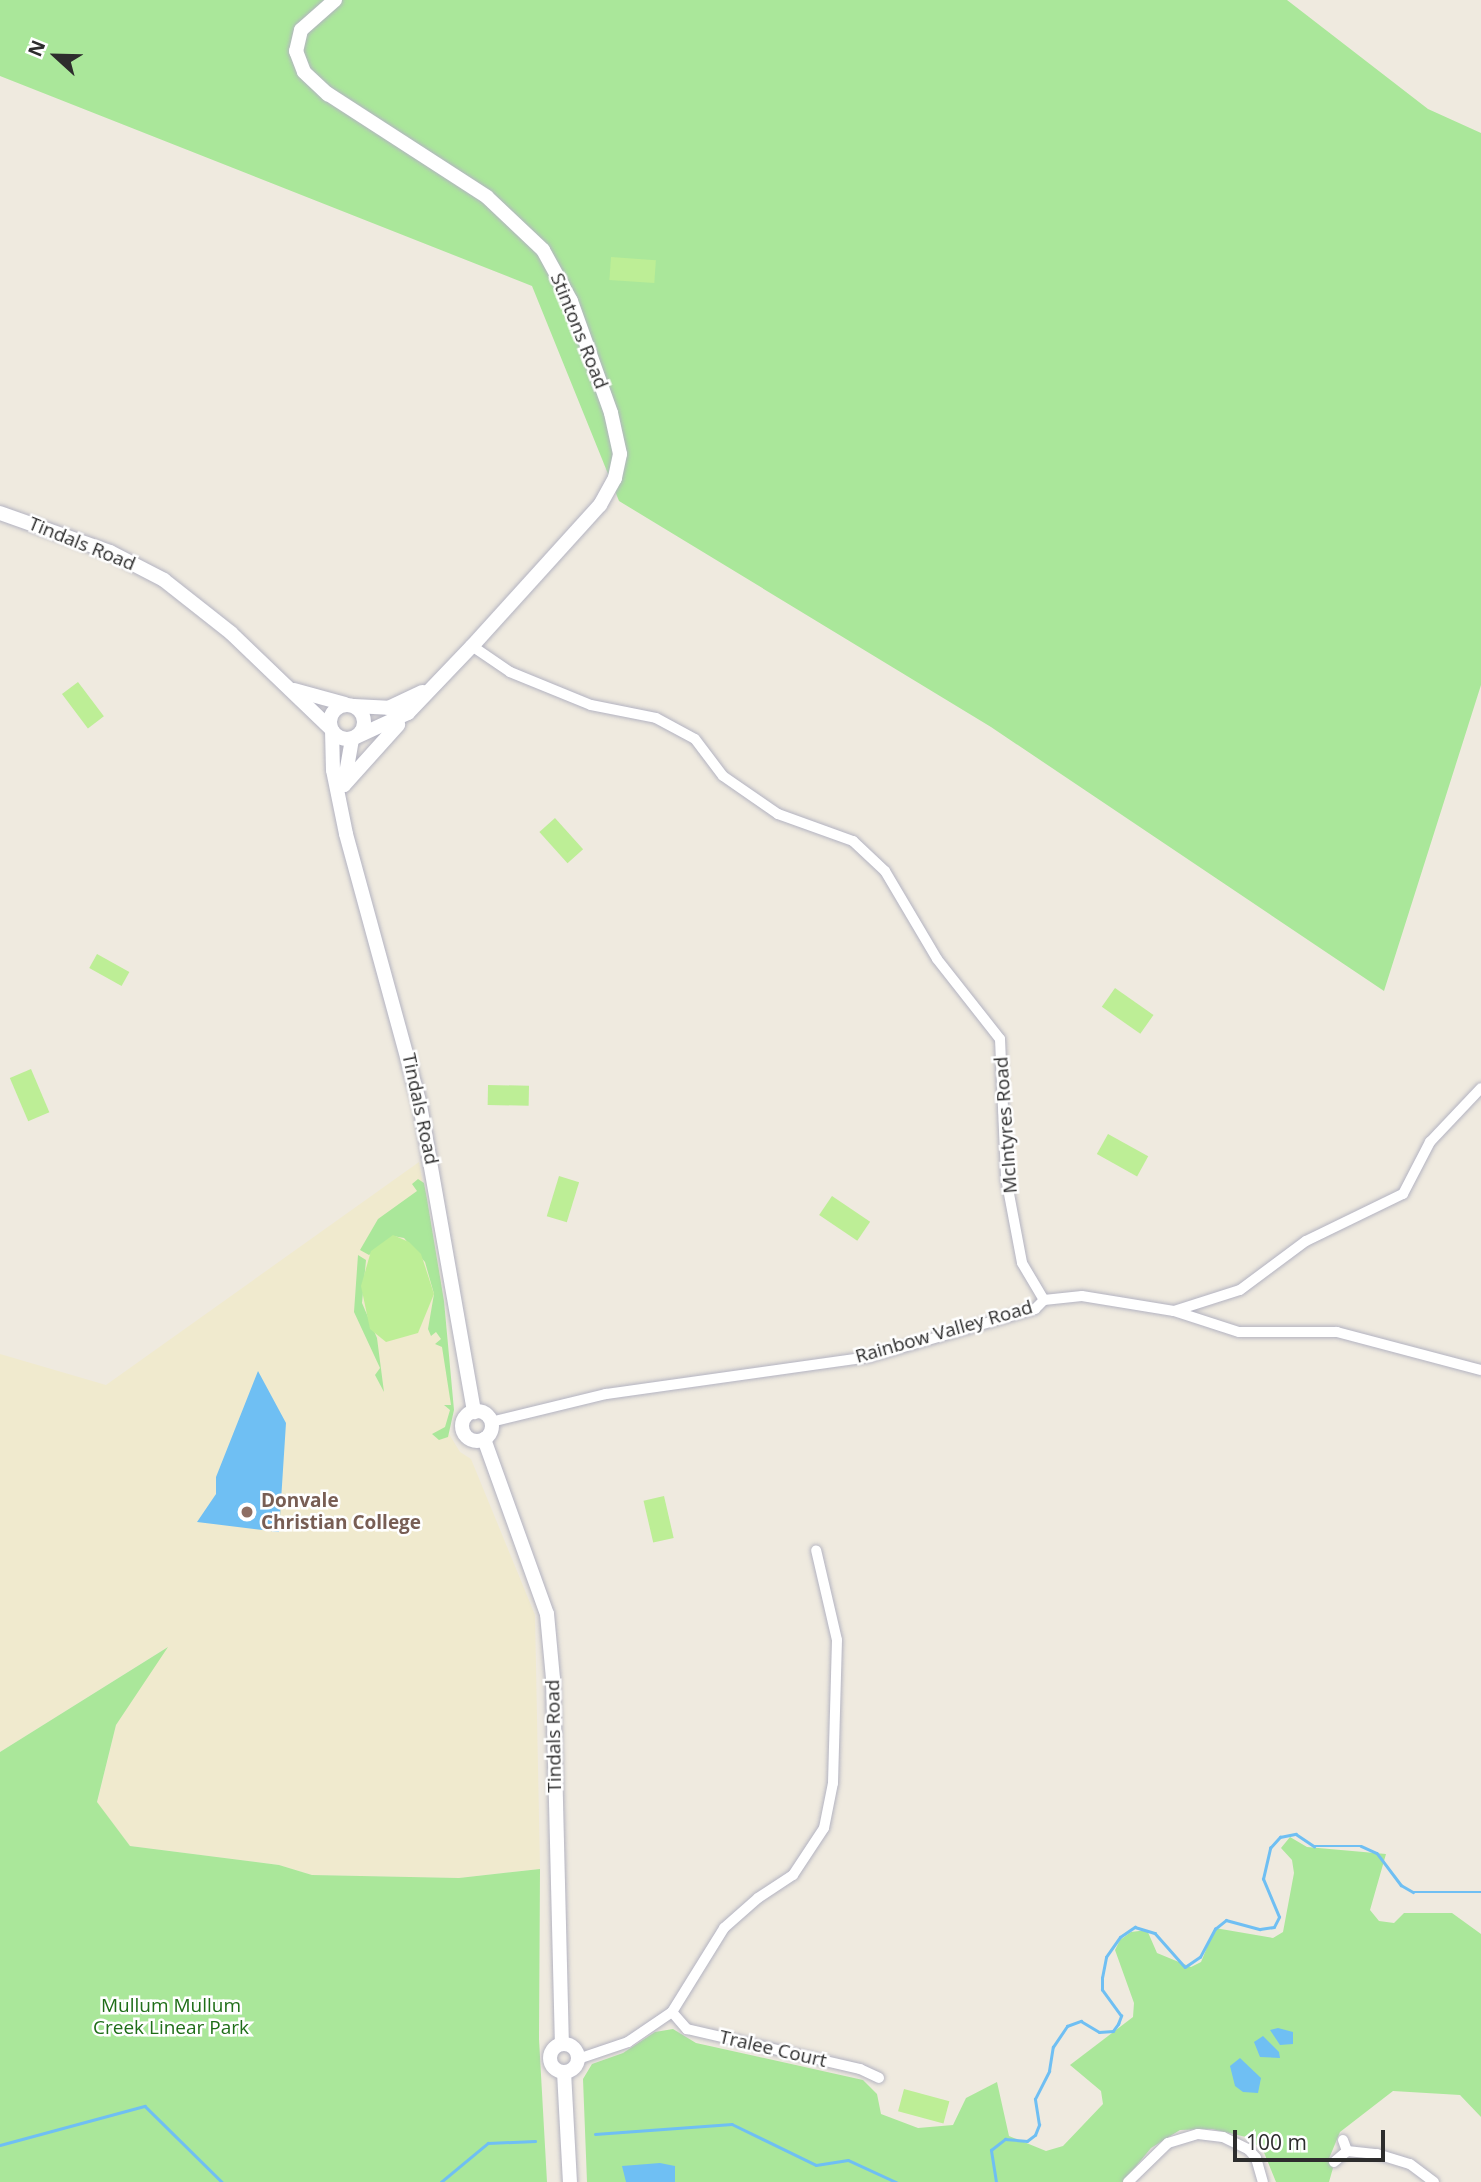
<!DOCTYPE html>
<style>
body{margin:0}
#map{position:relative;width:1481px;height:2182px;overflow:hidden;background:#efeadf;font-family:"Open Sans",sans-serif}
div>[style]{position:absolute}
.education>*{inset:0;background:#f0eace}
.green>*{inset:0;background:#aae79a}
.pitch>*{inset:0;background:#bdee96;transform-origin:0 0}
.water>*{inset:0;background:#6fbff3}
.stream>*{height:2.5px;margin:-1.25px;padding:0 1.25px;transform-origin:1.25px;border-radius:1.25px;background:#6fbff3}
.roads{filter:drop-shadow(0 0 2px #b3b3c1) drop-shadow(0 0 2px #b3b3c1)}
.minor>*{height:10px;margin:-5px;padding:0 5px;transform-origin:5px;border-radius:5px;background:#fff}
.secondary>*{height:14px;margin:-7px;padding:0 7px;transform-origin:7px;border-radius:7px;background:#fff}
.secondary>.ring{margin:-7px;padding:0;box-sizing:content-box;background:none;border:14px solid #fff;border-radius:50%}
.dots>*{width:19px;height:19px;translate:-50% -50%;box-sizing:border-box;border:4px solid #fff;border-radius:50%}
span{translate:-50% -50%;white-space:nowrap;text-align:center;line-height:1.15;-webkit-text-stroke:5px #fff;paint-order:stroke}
.street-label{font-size:19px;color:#2d2d2d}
.education-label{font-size:19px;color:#785e54;font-weight:700}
.left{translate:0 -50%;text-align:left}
.park-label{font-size:19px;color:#1f6e18}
.north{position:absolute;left:21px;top:21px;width:70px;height:70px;-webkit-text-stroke:5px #fff;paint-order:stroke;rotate:292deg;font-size:19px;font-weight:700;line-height:28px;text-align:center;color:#2d2d2d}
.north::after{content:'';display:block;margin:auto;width:24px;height:32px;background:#2d2d2d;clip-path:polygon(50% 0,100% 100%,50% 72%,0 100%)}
.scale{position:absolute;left:1233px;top:2130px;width:152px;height:32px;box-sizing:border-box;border:4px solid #2d2d2d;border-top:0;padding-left:9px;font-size:21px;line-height:24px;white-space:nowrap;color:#2d2d2d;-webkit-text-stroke:5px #fff;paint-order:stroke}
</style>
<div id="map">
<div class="education">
<i style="clip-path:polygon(419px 1162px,441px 1280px,452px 1407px,446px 1429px,460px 1452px,471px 1459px,535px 1615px,540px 1869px,459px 1878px,312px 1875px,279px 1865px,130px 1846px,97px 1803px,116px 1725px,166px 1648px,0 1752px,0 1354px,106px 1385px)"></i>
</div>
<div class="green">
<i style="clip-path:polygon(0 0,1287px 0,1428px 109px,1481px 133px,1481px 685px,1384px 991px,991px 727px,619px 501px,532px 286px,0 76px)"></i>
<i style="clip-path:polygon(418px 1179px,424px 1183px,427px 1199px,444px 1301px,454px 1410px,448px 1437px,439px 1440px,432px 1434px,445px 1427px,450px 1410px,444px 1405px,451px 1405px,442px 1347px,435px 1344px,441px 1339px,436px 1332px,431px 1336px,428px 1329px,434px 1294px,425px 1262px,404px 1238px,393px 1236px,369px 1255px,360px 1250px,378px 1219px,417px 1191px,412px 1184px)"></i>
<i style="clip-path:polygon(358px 1255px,366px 1260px,362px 1303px,377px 1338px,384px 1392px,375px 1375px,380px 1368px,354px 1312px)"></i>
<i style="clip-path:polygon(168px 1647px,116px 1725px,97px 1802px,130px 1846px,279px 1865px,312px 1875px,459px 1878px,540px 1869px,539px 2039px,547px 2182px,0 2182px,0 1752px)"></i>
<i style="clip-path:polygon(1290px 1837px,1307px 1847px,1386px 1854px,1370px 1910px,1379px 1921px,1394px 1923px,1404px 1913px,1452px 1913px,1481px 1934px,1481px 2117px,1460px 2095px,1393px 2091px,1340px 2132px,1328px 2161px,1333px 2168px,1329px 2182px,1276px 2182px,1263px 2150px,1246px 2137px,1212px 2129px,1180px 2130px,1151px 2148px,1123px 2182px,587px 2182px,583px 2079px,592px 2064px,623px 2053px,655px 2032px,673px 2029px,696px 2043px,863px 2080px,877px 2094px,881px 2114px,918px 2128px,953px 2125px,966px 2098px,997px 2082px,1009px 2136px,1046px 2151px,1063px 2146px,1103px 2104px,1101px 2091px,1070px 2065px,1133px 2017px,1134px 2003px,1115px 1950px,1120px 1940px,1131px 1932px,1147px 1930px,1157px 1953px,1191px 1967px,1201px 1962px,1215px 1928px,1273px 1938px,1283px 1932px,1294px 1873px,1292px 1860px,1281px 1848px)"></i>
</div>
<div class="pitch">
<i style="left:611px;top:257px;width:45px;height:23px;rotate:4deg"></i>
<i style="left:78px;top:682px;width:43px;height:20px;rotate:53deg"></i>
<i style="left:555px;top:818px;width:42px;height:21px;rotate:48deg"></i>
<i style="left:97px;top:954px;width:37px;height:16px;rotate:29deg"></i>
<i style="left:1115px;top:988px;width:47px;height:23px;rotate:35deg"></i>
<i style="left:31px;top:1069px;width:47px;height:23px;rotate:67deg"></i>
<i style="left:488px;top:1085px;width:41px;height:20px;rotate:1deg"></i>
<i style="left:1108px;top:1134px;width:46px;height:23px;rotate:29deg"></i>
<i style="left:559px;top:1176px;width:21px;height:42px;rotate:17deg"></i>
<i style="left:832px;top:1196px;width:46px;height:23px;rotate:34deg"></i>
<i style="clip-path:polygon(393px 1235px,409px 1242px,421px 1254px,434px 1294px,418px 1333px,386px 1342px,370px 1329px,361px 1286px,371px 1251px)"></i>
<i style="left:664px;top:1496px;width:43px;height:21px;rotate:77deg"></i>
<i style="left:904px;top:2089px;width:47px;height:23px;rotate:15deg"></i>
</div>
<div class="water">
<i style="clip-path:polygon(258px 1371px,286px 1423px,279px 1532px,197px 1522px,216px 1494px,216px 1477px)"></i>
<i style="clip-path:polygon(1278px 2028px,1293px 2032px,1293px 2044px,1280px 2045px,1270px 2030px)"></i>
<i style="clip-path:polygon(1263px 2036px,1279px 2052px,1280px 2058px,1260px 2057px,1254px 2042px)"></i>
<i style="clip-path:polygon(1240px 2058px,1261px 2078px,1258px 2093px,1243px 2092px,1235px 2086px,1230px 2066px)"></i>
<i style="clip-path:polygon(660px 2163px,675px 2166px,675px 2182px,626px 2182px,622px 2166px)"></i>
</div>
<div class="stream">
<i style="left:595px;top:2134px;width:137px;rotate:-4.2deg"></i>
<i style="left:732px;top:2124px;width:93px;rotate:26deg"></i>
<i style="left:816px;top:2165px;width:32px;rotate:-9deg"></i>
<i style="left:848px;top:2160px;width:53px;rotate:24.6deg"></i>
<i style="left:0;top:2145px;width:150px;rotate:-15.1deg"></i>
<i style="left:145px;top:2106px;width:108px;rotate:44.6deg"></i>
<i style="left:441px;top:2182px;width:61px;rotate:-39.7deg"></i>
<i style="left:488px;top:2143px;width:47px;rotate:-2.4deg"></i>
<i style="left:996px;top:2182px;width:32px;rotate:-99deg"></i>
<i style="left:991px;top:2150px;width:18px;rotate:-38deg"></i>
<i style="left:1005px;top:2139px;width:22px;rotate:5deg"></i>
<i style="left:1027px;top:2141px;width:10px;rotate:-37deg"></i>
<i style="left:1035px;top:2135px;width:11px;rotate:-68deg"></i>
<i style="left:1039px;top:2125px;width:26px;rotate:-99deg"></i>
<i style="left:1035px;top:2099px;width:31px;rotate:-63deg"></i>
<i style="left:1049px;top:2071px;width:24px;rotate:-81deg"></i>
<i style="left:1053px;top:2047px;width:25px;rotate:-56deg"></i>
<i style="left:1067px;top:2026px;width:15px;rotate:-20deg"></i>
<i style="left:1081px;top:2021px;width:21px;rotate:31deg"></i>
<i style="left:1099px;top:2032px;width:14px;rotate:-4deg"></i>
<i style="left:1113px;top:2031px;width:9px;rotate:-54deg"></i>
<i style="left:1118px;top:2024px;width:9px;rotate:-69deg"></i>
<i style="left:1121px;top:2016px;width:32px;rotate:-126deg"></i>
<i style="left:1102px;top:1990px;width:12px;rotate:-90deg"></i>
<i style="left:1102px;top:1978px;width:21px;rotate:-79deg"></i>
<i style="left:1106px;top:1957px;width:24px;rotate:-55deg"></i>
<i style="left:1120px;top:1937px;width:18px;rotate:-34deg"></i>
<i style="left:1135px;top:1927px;width:21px;rotate:17deg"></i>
<i style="left:1155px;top:1933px;width:45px;rotate:48.6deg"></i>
<i style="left:1185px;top:1967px;width:18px;rotate:-34deg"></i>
<i style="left:1200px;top:1957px;width:32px;rotate:-62deg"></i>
<i style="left:1215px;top:1929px;width:14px;rotate:-39deg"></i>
<i style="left:1226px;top:1920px;width:35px;rotate:15deg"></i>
<i style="left:1260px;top:1929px;width:14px;rotate:-8deg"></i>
<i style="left:1274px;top:1927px;width:11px;rotate:-63deg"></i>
<i style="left:1279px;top:1917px;width:41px;rotate:-112.8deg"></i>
<i style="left:1263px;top:1879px;width:32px;rotate:-77deg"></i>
<i style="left:1270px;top:1848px;width:15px;rotate:-48deg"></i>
<i style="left:1280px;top:1837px;width:16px;rotate:-11deg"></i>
<i style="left:1296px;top:1834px;width:22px;rotate:34deg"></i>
<i style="left:1314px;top:1846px;width:47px"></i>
<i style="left:1361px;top:1846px;width:17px;rotate:24deg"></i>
<i style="left:1377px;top:1853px;width:40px;rotate:53deg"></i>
<i style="left:1401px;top:1885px;width:14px;rotate:30deg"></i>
<i style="left:1413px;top:1892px;width:68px"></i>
</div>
<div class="roads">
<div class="minor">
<i style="left:472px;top:646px;width:46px;rotate:34.4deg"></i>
<i style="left:510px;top:672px;width:87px;rotate:22.2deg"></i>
<i style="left:591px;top:705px;width:66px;rotate:11.3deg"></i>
<i style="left:656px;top:718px;width:44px;rotate:28.3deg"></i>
<i style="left:695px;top:739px;width:46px;rotate:52.9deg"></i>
<i style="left:723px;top:776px;width:67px;rotate:34.6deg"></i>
<i style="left:778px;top:814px;width:80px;rotate:19.8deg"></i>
<i style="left:853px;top:841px;width:44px;rotate:43.2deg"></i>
<i style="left:885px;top:871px;width:102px;rotate:59.4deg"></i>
<i style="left:937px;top:959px;width:102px;rotate:51.8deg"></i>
<i style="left:1000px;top:1039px;width:139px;rotate:87.5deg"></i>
<i style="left:1006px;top:1178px;width:86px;rotate:79.3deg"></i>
<i style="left:1022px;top:1263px;width:43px;rotate:59.3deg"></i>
<i style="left:1174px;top:1311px;width:69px;rotate:-17.7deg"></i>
<i style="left:1240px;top:1290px;width:82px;rotate:-36.6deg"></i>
<i style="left:1306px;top:1241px;width:108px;rotate:-25.9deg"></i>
<i style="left:1403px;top:1194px;width:59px;rotate:-62.6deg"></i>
<i style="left:1430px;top:1142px;width:74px;rotate:-46.6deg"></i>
<i style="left:491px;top:1422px;width:118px;rotate:-13.7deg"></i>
<i style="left:606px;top:1394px;width:266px;rotate:-8deg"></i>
<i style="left:869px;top:1357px;width:173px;rotate:-16.1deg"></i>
<i style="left:1035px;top:1309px;width:13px;rotate:-45deg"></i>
<i style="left:1044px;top:1300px;width:38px;rotate:-6deg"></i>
<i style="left:1082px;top:1296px;width:93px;rotate:9.3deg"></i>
<i style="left:1174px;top:1311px;width:68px;rotate:17.9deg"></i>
<i style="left:1239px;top:1332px;width:98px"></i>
<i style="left:1337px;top:1332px;width:149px;rotate:14.8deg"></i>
<i style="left:672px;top:2012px;width:23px;rotate:49deg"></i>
<i style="left:687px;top:2029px;width:178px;rotate:13deg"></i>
<i style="left:860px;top:2069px;width:21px;rotate:25deg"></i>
<i style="left:578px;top:2059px;width:53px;rotate:-18.8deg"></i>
<i style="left:628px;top:2042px;width:53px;rotate:-34.3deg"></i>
<i style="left:672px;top:2012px;width:99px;rotate:-58.2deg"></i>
<i style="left:724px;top:1928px;width:45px;rotate:-41.4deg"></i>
<i style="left:758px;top:1898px;width:42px;rotate:-33.3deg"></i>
<i style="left:793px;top:1875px;width:56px;rotate:-56.6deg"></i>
<i style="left:824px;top:1828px;width:46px;rotate:-78.7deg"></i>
<i style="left:833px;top:1783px;width:143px;rotate:-88.4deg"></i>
<i style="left:837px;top:1640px;width:92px;rotate:-103.1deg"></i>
<i style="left:1343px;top:2140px;width:12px;rotate:70deg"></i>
<i style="left:1334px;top:2162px;width:17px;rotate:-40deg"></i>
<i style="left:1347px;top:2151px;width:30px;rotate:6deg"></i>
<i style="left:1377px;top:2154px;width:34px;rotate:17deg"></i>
<i style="left:1410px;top:2164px;width:30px;rotate:37deg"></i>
<i style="left:1128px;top:2182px;width:56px;rotate:-44.3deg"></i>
<i style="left:1168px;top:2143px;width:31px;rotate:-17deg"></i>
<i style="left:1198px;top:2134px;width:25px;rotate:7deg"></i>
<i style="left:1223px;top:2137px;width:28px;rotate:26deg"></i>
<i style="left:1248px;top:2149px;width:12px;rotate:48deg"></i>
<i style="left:1256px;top:2158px;width:25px;rotate:74deg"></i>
</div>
<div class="secondary">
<i style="left:335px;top:0;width:45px;rotate:138.6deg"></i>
<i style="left:301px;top:30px;width:22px;rotate:103deg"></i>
<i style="left:296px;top:51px;width:22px;rotate:69deg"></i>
<i style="left:304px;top:72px;width:33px;rotate:43deg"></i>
<i style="left:328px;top:94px;width:189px;rotate:32.9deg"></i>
<i style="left:487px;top:197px;width:77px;rotate:43.4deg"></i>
<i style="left:543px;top:250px;width:58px;rotate:61.2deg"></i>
<i style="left:571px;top:301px;width:119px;rotate:70.3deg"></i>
<i style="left:611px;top:413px;width:42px;rotate:77.6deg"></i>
<i style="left:620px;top:454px;width:25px;rotate:102deg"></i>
<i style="left:615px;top:478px;width:31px;rotate:119deg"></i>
<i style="left:600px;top:505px;width:190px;rotate:132.2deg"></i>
<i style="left:472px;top:646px;width:93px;rotate:133.7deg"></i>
<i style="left:408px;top:713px;width:60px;rotate:155.2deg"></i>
<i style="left:0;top:513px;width:117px;rotate:19.5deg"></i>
<i style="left:110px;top:552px;width:61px;rotate:27.4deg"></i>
<i style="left:164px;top:580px;width:85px;rotate:38.3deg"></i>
<i style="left:231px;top:633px;width:139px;rotate:43.8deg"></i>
<i style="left:294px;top:690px;width:53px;rotate:15.4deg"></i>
<i class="ring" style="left:330px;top:705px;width:20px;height:20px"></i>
<i style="left:354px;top:706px;width:34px;rotate:3deg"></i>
<i style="left:388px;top:708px;width:38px;rotate:-25deg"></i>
<i style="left:332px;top:730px;width:40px;rotate:88.6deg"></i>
<i style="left:333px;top:770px;width:65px;rotate:78.5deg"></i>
<i style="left:346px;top:834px;width:281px;rotate:74.7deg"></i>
<i style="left:420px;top:1105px;width:312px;rotate:80deg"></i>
<i style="left:344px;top:785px;width:81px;rotate:-48deg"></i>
<i style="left:344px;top:785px;width:47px;rotate:-80.1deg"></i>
<i class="ring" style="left:462px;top:1411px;width:16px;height:16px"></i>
<i style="left:484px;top:1439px;width:186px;rotate:70.2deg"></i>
<i style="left:547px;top:1614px;width:65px;rotate:84.7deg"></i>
<i style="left:553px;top:1679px;width:365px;rotate:88.6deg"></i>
<i class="ring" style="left:550px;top:2044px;width:14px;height:14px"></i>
<i style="left:564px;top:2072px;width:110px;rotate:86.9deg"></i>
</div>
</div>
<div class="dots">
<i style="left:247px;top:1512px;background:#8d6e63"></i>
</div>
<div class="street-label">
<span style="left:579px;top:331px;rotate:68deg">Stintons Road</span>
<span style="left:82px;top:544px;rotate:22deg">Tindals Road</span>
<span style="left:420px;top:1109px;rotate:78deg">Tindals Road</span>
<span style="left:1006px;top:1125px;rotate:-94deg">McIntyres Road</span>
<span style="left:944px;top:1332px;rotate:-16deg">Rainbow Valley Road</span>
<span style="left:554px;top:1736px;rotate:-91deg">Tindals Road</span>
<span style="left:773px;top:2049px;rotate:13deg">Tralee Court</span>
</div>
<div class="education-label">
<span class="left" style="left:261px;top:1512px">Donvale<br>Christian College</span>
</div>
<div class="park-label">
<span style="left:171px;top:2017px">Mullum Mullum<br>Creek Linear Park</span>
</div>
<div class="north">N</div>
<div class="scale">100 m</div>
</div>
